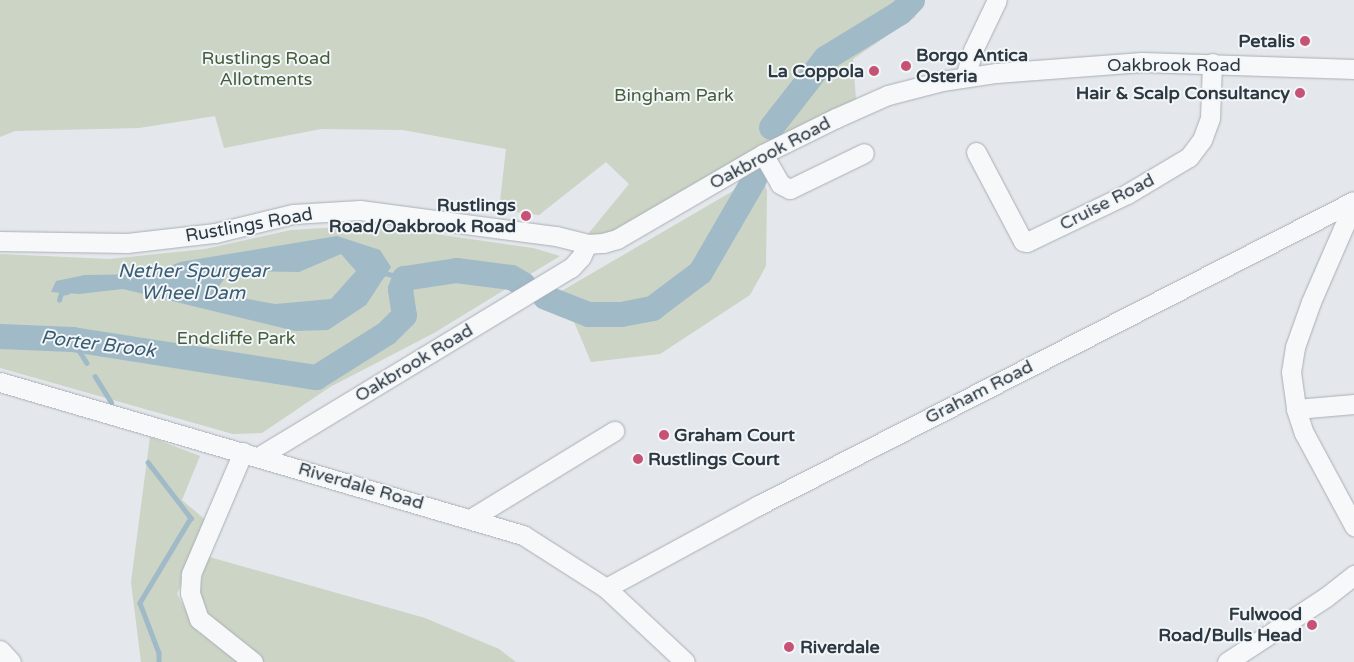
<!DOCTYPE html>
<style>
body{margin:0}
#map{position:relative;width:1354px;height:662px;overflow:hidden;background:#e4e7eb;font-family:"Varela Round",sans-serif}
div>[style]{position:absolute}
.green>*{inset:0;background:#cbd4c5}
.water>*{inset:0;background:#a1bac8}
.stream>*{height:4.5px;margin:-2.25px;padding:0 2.25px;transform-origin:2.25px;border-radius:2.25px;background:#a1bac8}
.river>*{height:25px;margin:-12.5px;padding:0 12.5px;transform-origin:12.5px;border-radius:12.5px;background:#a1bac8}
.roads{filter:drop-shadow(0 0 1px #a9afb5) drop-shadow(0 0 1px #a9afb5)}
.minor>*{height:19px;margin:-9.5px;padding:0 9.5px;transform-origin:9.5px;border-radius:9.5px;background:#f6f8f9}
.dots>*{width:14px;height:14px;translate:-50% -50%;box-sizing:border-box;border:2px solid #f3f6f8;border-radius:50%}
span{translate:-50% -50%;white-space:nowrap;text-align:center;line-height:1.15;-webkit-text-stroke:4px #f3f6f8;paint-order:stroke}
.poi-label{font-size:18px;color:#2c3842;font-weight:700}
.right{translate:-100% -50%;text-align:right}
.left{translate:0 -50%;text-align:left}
.park-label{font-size:18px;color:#465d3b}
.street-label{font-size:18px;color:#2c3842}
.water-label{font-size:19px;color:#395c73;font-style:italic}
</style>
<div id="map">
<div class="green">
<i style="clip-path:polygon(0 0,923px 0,915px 17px,853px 59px,856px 100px,615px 237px,584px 239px,629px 184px,606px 162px,539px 215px,499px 210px,506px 149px,403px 130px,321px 129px,224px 148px,215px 116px,139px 128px,15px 131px,0 137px)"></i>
<i style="clip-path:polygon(762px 174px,767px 191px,766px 266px,750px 295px,660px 354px,591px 362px,572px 317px,541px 303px)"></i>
<i style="clip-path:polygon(373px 225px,533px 248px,560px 256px,434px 333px,330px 387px,262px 433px,233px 434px,0 368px,0 254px,109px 259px,205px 249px,291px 230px)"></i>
<i style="clip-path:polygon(150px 437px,200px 456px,182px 500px,208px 522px,177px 594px,199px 633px,210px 624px,198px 599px,206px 556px,425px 618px,499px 649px,516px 662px,141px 662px,131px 582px)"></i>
</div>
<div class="water">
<i style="clip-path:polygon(evenodd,337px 236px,380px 250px,391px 267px,366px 305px,328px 330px,295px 331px,123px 289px,79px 294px,51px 292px,56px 281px,85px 275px,151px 274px,180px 262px,337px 236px,341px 254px,356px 271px,331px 299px,275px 304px,214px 293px,230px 271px,299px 272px,341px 254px)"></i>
</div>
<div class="stream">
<i style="left:382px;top:275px;width:4px;rotate:-34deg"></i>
<i style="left:385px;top:273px;width:20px;rotate:15deg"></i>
<i style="left:59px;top:300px;width:7px;rotate:-74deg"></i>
<i style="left:61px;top:293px;width:6px;rotate:-9deg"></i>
<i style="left:49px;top:338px;width:6px;rotate:-72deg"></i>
<i style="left:72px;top:339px;width:28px;rotate:58deg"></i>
<i style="left:95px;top:376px;width:31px;rotate:58deg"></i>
<i style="left:148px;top:462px;width:71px;rotate:52.5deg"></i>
<i style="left:191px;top:518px;width:99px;rotate:121deg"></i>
<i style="left:140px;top:603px;width:53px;rotate:69.2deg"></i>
<i style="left:159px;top:653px;width:9px;rotate:90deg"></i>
</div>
<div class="river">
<i style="left:771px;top:127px;width:88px;rotate:-52deg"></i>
<i style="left:825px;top:58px;width:88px;rotate:-31.5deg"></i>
<i style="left:900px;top:12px;width:17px;rotate:-45deg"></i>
<i style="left:545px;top:297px;width:46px;rotate:21.6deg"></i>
<i style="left:588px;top:314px;width:33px"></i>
<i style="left:621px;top:314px;width:32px;rotate:-11deg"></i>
<i style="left:652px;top:308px;width:60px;rotate:-36.9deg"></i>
<i style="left:700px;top:272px;width:108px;rotate:-59.9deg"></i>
<i style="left:0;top:336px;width:72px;rotate:2.4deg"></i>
<i style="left:72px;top:339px;width:247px;rotate:8.9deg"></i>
<i style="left:316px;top:377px;width:83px;rotate:-32.2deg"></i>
<i style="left:386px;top:333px;width:25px;rotate:-45deg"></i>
<i style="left:404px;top:315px;width:26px;rotate:-99deg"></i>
<i style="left:400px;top:289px;width:12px;rotate:-70deg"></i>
<i style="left:404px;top:278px;width:53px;rotate:-8.7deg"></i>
<i style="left:456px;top:270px;width:55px;rotate:7.3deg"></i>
<i style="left:511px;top:277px;width:14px;rotate:30deg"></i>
</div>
<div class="roads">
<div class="minor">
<i style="left:965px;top:77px;width:28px;rotate:-73deg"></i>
<i style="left:973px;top:50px;width:55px;rotate:-64.4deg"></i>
<i style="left:976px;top:152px;width:101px;rotate:62.2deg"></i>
<i style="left:1023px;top:241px;width:4px;rotate:14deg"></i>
<i style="left:1027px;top:242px;width:111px;rotate:-25.6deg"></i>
<i style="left:1127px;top:194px;width:72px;rotate:-30.8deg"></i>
<i style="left:1189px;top:157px;width:21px;rotate:-53deg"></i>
<i style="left:1202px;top:140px;width:23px;rotate:-70deg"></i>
<i style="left:1210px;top:118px;width:55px;rotate:-87.9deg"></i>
<i style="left:763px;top:154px;width:34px;rotate:60deg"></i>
<i style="left:780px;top:184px;width:11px;rotate:27deg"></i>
<i style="left:790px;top:189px;width:82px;rotate:-25.9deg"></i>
<i style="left:1354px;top:203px;width:108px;rotate:113.5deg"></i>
<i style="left:1311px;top:302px;width:48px;rotate:109.6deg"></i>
<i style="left:1295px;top:347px;width:25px;rotate:99deg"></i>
<i style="left:1291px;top:372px;width:37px;rotate:82deg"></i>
<i style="left:1296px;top:409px;width:25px;rotate:72deg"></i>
<i style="left:1304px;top:433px;width:106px;rotate:61.7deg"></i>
<i style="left:0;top:241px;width:127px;rotate:0.9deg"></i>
<i style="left:127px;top:243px;width:89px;rotate:-6.5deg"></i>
<i style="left:215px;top:233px;width:80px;rotate:-13.7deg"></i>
<i style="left:293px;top:214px;width:67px;rotate:-3.4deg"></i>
<i style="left:360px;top:210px;width:198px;rotate:7.6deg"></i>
<i style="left:556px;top:236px;width:32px;rotate:14deg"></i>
<i style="left:587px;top:244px;width:16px;rotate:-4deg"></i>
<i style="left:603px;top:243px;width:15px;rotate:-16deg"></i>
<i style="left:617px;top:239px;width:169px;rotate:-30.2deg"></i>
<i style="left:763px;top:154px;width:81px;rotate:-26.3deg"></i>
<i style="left:836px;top:118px;width:57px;rotate:-23.9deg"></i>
<i style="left:888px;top:95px;width:56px;rotate:-14.5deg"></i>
<i style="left:942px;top:81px;width:55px;rotate:-8.4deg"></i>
<i style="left:996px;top:73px;width:146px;rotate:-4.3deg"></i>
<i style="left:1142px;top:62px;width:212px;rotate:1.9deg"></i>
<i style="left:0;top:382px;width:545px;rotate:16.31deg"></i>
<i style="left:523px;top:535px;width:98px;rotate:32.6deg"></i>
<i style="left:606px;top:588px;width:108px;rotate:43.1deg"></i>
<i style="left:1296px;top:409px;width:58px;rotate:-4.9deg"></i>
<i style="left:243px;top:452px;width:133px;rotate:113.1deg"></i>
<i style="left:191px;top:574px;width:19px;rotate:93deg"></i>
<i style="left:190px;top:593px;width:28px;rotate:71deg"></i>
<i style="left:199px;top:619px;width:69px;rotate:38.5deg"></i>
<i style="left:260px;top:456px;width:363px;rotate:-31.2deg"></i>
<i style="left:571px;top:268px;width:15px;rotate:-48deg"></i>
<i style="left:581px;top:257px;width:14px;rotate:-65deg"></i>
<i style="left:472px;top:518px;width:167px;rotate:-31.5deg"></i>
<i style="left:606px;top:588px;width:172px;rotate:-28.5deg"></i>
<i style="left:757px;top:506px;width:670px;rotate:-27.06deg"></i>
<i style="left:0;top:650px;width:16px;rotate:47deg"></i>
<i style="left:1227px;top:662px;width:118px;rotate:-33.3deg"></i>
<i style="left:1326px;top:597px;width:36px;rotate:-38deg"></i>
</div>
</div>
<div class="dots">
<i style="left:1305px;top:41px;background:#c65376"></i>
<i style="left:906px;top:66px;background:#c65376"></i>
<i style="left:874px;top:71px;background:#c65376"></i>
<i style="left:1300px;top:93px;background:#c65376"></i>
<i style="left:526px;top:216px;background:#c65376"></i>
<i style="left:664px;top:435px;background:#c65376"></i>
<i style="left:638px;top:459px;background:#c65376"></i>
<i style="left:1312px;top:625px;background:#c65376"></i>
<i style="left:789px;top:647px;background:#c65376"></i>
</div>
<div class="poi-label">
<span class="right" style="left:1295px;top:41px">Petalis</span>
<span class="left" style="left:916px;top:66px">Borgo Antica<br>Osteria</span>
<span class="right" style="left:864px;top:71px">La Coppola</span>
<span class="right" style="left:1290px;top:93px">Hair &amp; Scalp Consultancy</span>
<span class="right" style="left:516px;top:216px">Rustlings<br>Road/Oakbrook Road</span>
<span class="left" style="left:674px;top:435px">Graham Court</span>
<span class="left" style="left:648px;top:459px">Rustlings Court</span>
<span class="right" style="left:1302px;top:625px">Fulwood<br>Road/Bulls Head</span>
<span class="left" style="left:800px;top:647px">Riverdale</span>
</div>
<div class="park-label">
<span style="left:266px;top:69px">Rustlings Road<br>Allotments</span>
<span style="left:674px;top:95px">Bingham Park</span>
<span style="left:236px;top:338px">Endcliffe Park</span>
</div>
<div class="street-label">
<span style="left:1174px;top:65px">Oakbrook Road</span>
<span style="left:770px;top:153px;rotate:-28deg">Oakbrook Road</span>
<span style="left:1107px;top:202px;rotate:-27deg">Cruise Road</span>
<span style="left:249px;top:225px;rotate:-10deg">Rustlings Road</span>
<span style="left:414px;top:363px;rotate:-31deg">Oakbrook Road</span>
<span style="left:979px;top:392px;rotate:-27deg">Graham Road</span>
<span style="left:361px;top:486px;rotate:16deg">Riverdale Road</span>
</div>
<div class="water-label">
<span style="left:193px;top:283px">Nether Spurgear<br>Wheel Dam</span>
<span style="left:98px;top:345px;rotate:7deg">Porter Brook</span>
</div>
</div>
